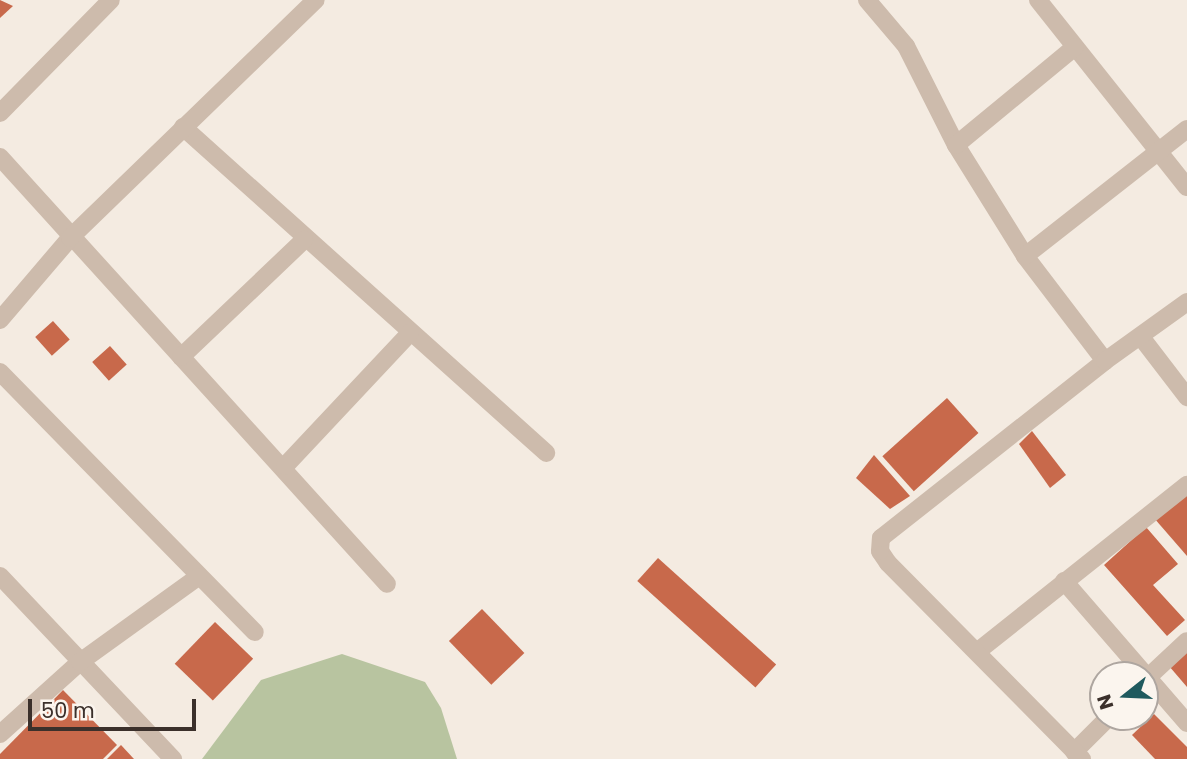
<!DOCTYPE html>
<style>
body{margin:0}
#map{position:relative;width:1187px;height:759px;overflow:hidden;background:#f4ebe1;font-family:Poppins,sans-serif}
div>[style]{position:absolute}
.green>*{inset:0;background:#b8c4a0}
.building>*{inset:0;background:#c8694b;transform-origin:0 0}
.minor>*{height:18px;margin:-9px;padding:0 9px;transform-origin:9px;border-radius:9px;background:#cdbbac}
span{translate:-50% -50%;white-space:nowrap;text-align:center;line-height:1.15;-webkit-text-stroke:6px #fbf5ee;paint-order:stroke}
.north{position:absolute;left:1089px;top:661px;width:70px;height:70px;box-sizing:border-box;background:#fbf5ee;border:2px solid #aea6a0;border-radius:50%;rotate:252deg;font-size:19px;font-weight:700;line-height:28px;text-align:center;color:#3b302b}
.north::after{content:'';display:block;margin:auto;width:24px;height:32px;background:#1f5a5e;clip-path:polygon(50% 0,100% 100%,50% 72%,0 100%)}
.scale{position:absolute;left:28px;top:699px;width:168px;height:32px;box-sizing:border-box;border:4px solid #3b302b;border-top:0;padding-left:9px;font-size:21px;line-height:24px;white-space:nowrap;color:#3b302b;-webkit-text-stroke:5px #fbf5ee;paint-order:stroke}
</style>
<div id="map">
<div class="green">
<i style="clip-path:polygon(342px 654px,425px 682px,441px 708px,457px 759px,202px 759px,261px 680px)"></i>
</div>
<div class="building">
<i style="clip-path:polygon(0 0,13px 6px,0 18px)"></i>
<i style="left:53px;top:321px;width:25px;height:24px;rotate:48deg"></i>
<i style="left:110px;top:346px;width:25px;height:24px;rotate:48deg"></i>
<i style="left:947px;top:398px;width:47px;height:87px;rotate:48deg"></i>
<i style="clip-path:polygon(1032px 431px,1066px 475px,1050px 488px,1019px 444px)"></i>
<i style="clip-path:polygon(874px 455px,910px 496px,890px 509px,856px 478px)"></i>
<i style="clip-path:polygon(1187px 489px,1187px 556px,1154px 518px)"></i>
<i style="clip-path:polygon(1146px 527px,1178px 564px,1153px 585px,1185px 620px,1167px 636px,1104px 565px)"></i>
<i style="left:658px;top:558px;width:159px;height:31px;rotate:42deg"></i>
<i style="left:482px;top:609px;width:61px;height:46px;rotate:46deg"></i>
<i style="left:215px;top:622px;width:53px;height:58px;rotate:44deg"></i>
<i style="clip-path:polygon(1187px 650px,1187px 687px,1169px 666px)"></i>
<i style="clip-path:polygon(63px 690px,117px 745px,103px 759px,0 759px,0 754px)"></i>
<i style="clip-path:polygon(1154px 714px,1187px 747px,1187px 759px,1155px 759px,1132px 735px)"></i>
<i style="clip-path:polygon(121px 745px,134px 759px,107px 759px)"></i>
</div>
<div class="minor">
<i style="left:867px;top:0;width:60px;rotate:49.7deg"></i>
<i style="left:906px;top:46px;width:111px;rotate:63.2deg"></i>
<i style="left:956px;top:145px;width:131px;rotate:58.1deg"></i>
<i style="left:1025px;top:256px;width:132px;rotate:52.7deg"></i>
<i style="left:1038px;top:0;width:239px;rotate:51.5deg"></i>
<i style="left:0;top:113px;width:158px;rotate:-45.5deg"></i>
<i style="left:183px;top:127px;width:488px;rotate:41.9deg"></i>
<i style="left:956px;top:145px;width:154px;rotate:-39.5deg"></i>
<i style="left:0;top:157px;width:576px;rotate:47.81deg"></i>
<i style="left:1025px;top:256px;width:206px;rotate:-38.1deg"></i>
<i style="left:0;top:320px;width:108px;rotate:-49.5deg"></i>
<i style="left:70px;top:238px;width:342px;rotate:-44.1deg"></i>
<i style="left:1141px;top:337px;width:76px;rotate:52.5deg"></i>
<i style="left:181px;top:357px;width:170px;rotate:-43.6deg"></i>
<i style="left:0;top:372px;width:364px;rotate:45.6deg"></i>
<i style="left:285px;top:466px;width:183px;rotate:-46.8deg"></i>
<i style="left:0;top:576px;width:252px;rotate:46.6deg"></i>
<i style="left:1064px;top:581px;width:188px;rotate:49.1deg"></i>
<i style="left:978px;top:651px;width:267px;rotate:-38.5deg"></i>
<i style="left:1145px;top:680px;width:57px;rotate:-42.9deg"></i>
<i style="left:0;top:734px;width:108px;rotate:-42deg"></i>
<i style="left:80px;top:662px;width:145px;rotate:-35.8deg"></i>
<i style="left:1074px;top:752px;width:49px;rotate:-45deg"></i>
<i style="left:1082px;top:759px;width:276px;rotate:-134.7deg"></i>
<i style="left:888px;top:563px;width:14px;rotate:-124deg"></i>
<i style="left:880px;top:551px;width:13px;rotate:-86deg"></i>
<i style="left:881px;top:538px;width:285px;rotate:-38.3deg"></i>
<i style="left:1105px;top:361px;width:101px;rotate:-35.7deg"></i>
</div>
<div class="north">N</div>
<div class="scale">50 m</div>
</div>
